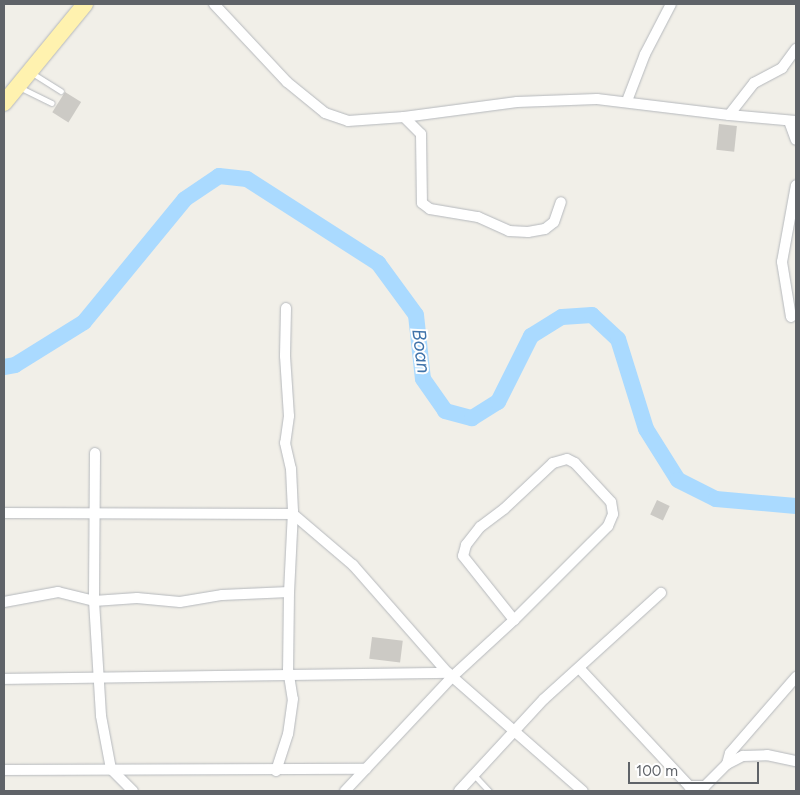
<!DOCTYPE html>
<style>
body{margin:0}
#map{position:relative;width:800px;height:795px;overflow:hidden;background:#f1efe8;font-family:Figtree,sans-serif}
div>[style]{position:absolute}
.river>*{height:16px;margin:-8px;padding:0 8px;transform-origin:8px;border-radius:8px;background:#aadaff}
.building>*{inset:0;background:#cccac5;transform-origin:0 0}
.roads{filter:drop-shadow(0 0 1px #b5b8bc) drop-shadow(0 0 1px #b5b8bc)}
.lane>*{height:5px;margin:-2.5px;padding:0 2.5px;transform-origin:2.5px;border-radius:2.5px;background:#fff}
.street>*{height:10px;margin:-5px;padding:0 5px;transform-origin:5px;border-radius:5px;background:#fff}
.primary>*{height:16px;margin:-8px;padding:0 8px;transform-origin:8px;border-radius:8px;background:#fff2af}
span{translate:-50% -50%;white-space:nowrap;text-align:center;line-height:1.15;-webkit-text-stroke:4px #fff;paint-order:stroke}
.water-label{font-size:19px;color:#4174aa;font-style:italic}
.frame{position:absolute;inset:0;border:5px solid #5f6368;pointer-events:none}
.scale{position:absolute;left:628px;top:762px;width:131px;height:22px;box-sizing:border-box;border:2px solid #5f6368;border-top:0;padding-left:6px;font-size:15px;line-height:18px;white-space:nowrap;color:#5f6368;-webkit-text-stroke:4px #fff;paint-order:stroke}
</style>
<div id="map">
<div class="river">
<i style="left:4px;top:367px;width:11px;rotate:-10deg"></i>
<i style="left:15px;top:365px;width:81px;rotate:-31.9deg"></i>
<i style="left:84px;top:322px;width:159px;rotate:-50.6deg"></i>
<i style="left:185px;top:199px;width:41px;rotate:-34.1deg"></i>
<i style="left:219px;top:176px;width:28px;rotate:6deg"></i>
<i style="left:247px;top:179px;width:156px;rotate:32.7deg"></i>
<i style="left:378px;top:263px;width:64px;rotate:53.8deg"></i>
<i style="left:416px;top:315px;width:64px;rotate:83.8deg"></i>
<i style="left:423px;top:379px;width:39px;rotate:55deg"></i>
<i style="left:445px;top:411px;width:28px;rotate:15deg"></i>
<i style="left:472px;top:418px;width:31px;rotate:-32deg"></i>
<i style="left:498px;top:402px;width:74px;rotate:-63.4deg"></i>
<i style="left:531px;top:336px;width:36px;rotate:-32deg"></i>
<i style="left:562px;top:317px;width:30px;rotate:-4deg"></i>
<i style="left:592px;top:315px;width:35px;rotate:43deg"></i>
<i style="left:618px;top:339px;width:94px;rotate:72.7deg"></i>
<i style="left:646px;top:429px;width:60px;rotate:57.9deg"></i>
<i style="left:678px;top:480px;width:42px;rotate:26.6deg"></i>
<i style="left:716px;top:499px;width:80px;rotate:5deg"></i>
</div>
<div class="building">
<i style="left:65px;top:92px;width:19px;height:24px;rotate:32deg"></i>
<i style="left:719px;top:124px;width:18px;height:26px;rotate:6deg"></i>
<i style="left:657px;top:500px;width:14px;height:16px;rotate:25deg"></i>
<i style="left:372px;top:637px;width:31px;height:22px;rotate:7deg"></i>
</div>
<div class="roads">
<div class="lane">
<i style="left:32px;top:73px;width:34px;rotate:32deg"></i>
<i style="left:21px;top:88px;width:34px;rotate:26deg"></i>
<i style="left:475px;top:776px;width:21px;rotate:47deg"></i>
</div>
<div class="street">
<i style="left:214px;top:4px;width:107px;rotate:46.9deg"></i>
<i style="left:287px;top:82px;width:49px;rotate:39.2deg"></i>
<i style="left:325px;top:113px;width:24px;rotate:19deg"></i>
<i style="left:348px;top:121px;width:56px;rotate:-4.1deg"></i>
<i style="left:404px;top:117px;width:114px;rotate:-7.6deg"></i>
<i style="left:517px;top:102px;width:80px;rotate:-2.1deg"></i>
<i style="left:597px;top:99px;width:133px;rotate:6.9deg"></i>
<i style="left:729px;top:115px;width:41px;rotate:-52deg"></i>
<i style="left:754px;top:83px;width:32px;rotate:-28deg"></i>
<i style="left:782px;top:68px;width:24px;rotate:-54deg"></i>
<i style="left:627px;top:101px;width:50px;rotate:-69deg"></i>
<i style="left:645px;top:54px;width:56px;rotate:-62.5deg"></i>
<i style="left:729px;top:115px;width:67px;rotate:5.1deg"></i>
<i style="left:404px;top:117px;width:24px;rotate:45deg"></i>
<i style="left:421px;top:134px;width:69px;rotate:89.2deg"></i>
<i style="left:422px;top:203px;width:10px;rotate:37deg"></i>
<i style="left:430px;top:209px;width:49px;rotate:9.5deg"></i>
<i style="left:478px;top:217px;width:34px;rotate:24deg"></i>
<i style="left:509px;top:231px;width:19px;rotate:3deg"></i>
<i style="left:528px;top:232px;width:17px;rotate:-10deg"></i>
<i style="left:545px;top:229px;width:11px;rotate:-38deg"></i>
<i style="left:554px;top:222px;width:21px;rotate:-71deg"></i>
<i style="left:789px;top:121px;width:20px;rotate:70deg"></i>
<i style="left:286px;top:308px;width:48px;rotate:91.2deg"></i>
<i style="left:285px;top:356px;width:60px;rotate:86.2deg"></i>
<i style="left:289px;top:416px;width:27px;rotate:98deg"></i>
<i style="left:285px;top:443px;width:27px;rotate:77deg"></i>
<i style="left:291px;top:469px;width:42px;rotate:87.3deg"></i>
<i style="left:293px;top:511px;width:81px;rotate:92.8deg"></i>
<i style="left:791px;top:317px;width:56px;rotate:-99.3deg"></i>
<i style="left:782px;top:262px;width:78px;rotate:-79.7deg"></i>
<i style="left:95px;top:453px;width:148px;rotate:90.4deg"></i>
<i style="left:94px;top:601px;width:115px;rotate:86.5deg"></i>
<i style="left:101px;top:716px;width:54px;rotate:79.3deg"></i>
<i style="left:111px;top:769px;width:31px;rotate:45deg"></i>
<i style="left:4px;top:513px;width:289px;rotate:0.2deg"></i>
<i style="left:293px;top:514px;width:79px;rotate:40.4deg"></i>
<i style="left:353px;top:565px;width:144px;rotate:48.7deg"></i>
<i style="left:448px;top:673px;width:179px;rotate:41.2deg"></i>
<i style="left:4px;top:602px;width:55px;rotate:-10.5deg"></i>
<i style="left:58px;top:592px;width:37px;rotate:14deg"></i>
<i style="left:94px;top:601px;width:43px;rotate:-4deg"></i>
<i style="left:137px;top:598px;width:43px;rotate:5.3deg"></i>
<i style="left:180px;top:602px;width:43px;rotate:-9.5deg"></i>
<i style="left:222px;top:595px;width:67px;rotate:-2.6deg"></i>
<i style="left:289px;top:592px;width:77px;rotate:90.7deg"></i>
<i style="left:288px;top:669px;width:30px;rotate:81deg"></i>
<i style="left:293px;top:699px;width:35px;rotate:98deg"></i>
<i style="left:288px;top:734px;width:39px;rotate:108deg"></i>
<i style="left:580px;top:669px;width:160px;rotate:47deg"></i>
<i style="left:689px;top:786px;width:16px"></i>
<i style="left:705px;top:786px;width:31px;rotate:-45deg"></i>
<i style="left:727px;top:764px;width:18px;rotate:-27deg"></i>
<i style="left:743px;top:756px;width:24px;rotate:-2deg"></i>
<i style="left:767px;top:755px;width:30px;rotate:12deg"></i>
<i style="left:4px;top:679px;width:444px;rotate:-0.8deg"></i>
<i style="left:727px;top:764px;width:11px;rotate:-75deg"></i>
<i style="left:730px;top:753px;width:101px;rotate:-49deg"></i>
<i style="left:4px;top:770px;width:362px;rotate:-0.2deg"></i>
<i style="left:345px;top:791px;width:158px;rotate:-46.8deg"></i>
<i style="left:453px;top:676px;width:83px;rotate:-42.6deg"></i>
<i style="left:514px;top:620px;width:133px;rotate:-45deg"></i>
<i style="left:608px;top:526px;width:13px;rotate:-67deg"></i>
<i style="left:613px;top:514px;width:12px;rotate:-99deg"></i>
<i style="left:611px;top:502px;width:53px;rotate:-132.7deg"></i>
<i style="left:575px;top:463px;width:9px;rotate:-153deg"></i>
<i style="left:567px;top:459px;width:15px;rotate:164deg"></i>
<i style="left:553px;top:463px;width:67px;rotate:136.8deg"></i>
<i style="left:504px;top:509px;width:30px;rotate:143deg"></i>
<i style="left:480px;top:527px;width:23px;rotate:128deg"></i>
<i style="left:466px;top:545px;width:11px;rotate:105deg"></i>
<i style="left:463px;top:556px;width:82px;rotate:51.4deg"></i>
<i style="left:459px;top:791px;width:125px;rotate:-47.3deg"></i>
<i style="left:544px;top:699px;width:158px;rotate:-42.2deg"></i>
</div>
<div class="primary">
<i style="left:4px;top:103px;width:128px;rotate:-50.7deg"></i>
</div>
</div>
<div class="water-label">
<span style="left:421px;top:351px;rotate:83deg">Boan</span>
</div>
<div class="frame"></div>
<div class="scale">100 m</div>
</div>
